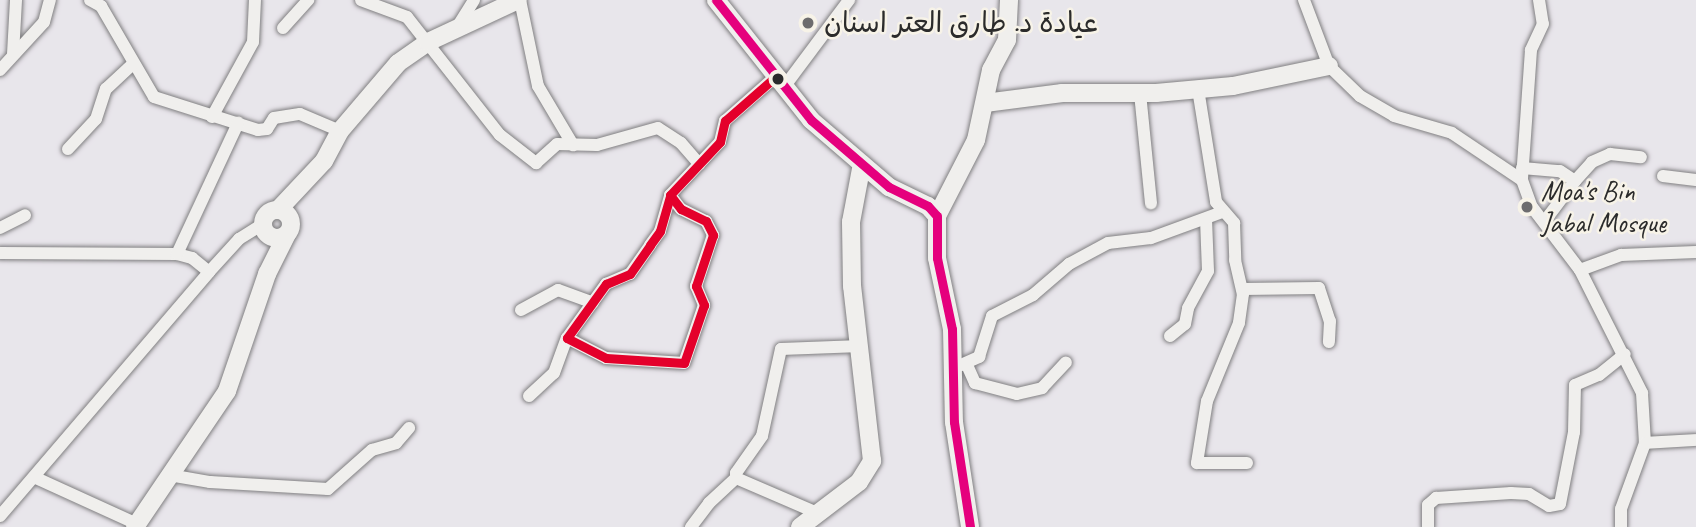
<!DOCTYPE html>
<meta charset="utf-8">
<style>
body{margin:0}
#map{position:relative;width:1696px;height:527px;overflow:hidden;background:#e8e6eb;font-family:Caveat,"Playpen Sans Arabic",sans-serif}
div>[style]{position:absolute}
.roads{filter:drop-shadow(0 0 2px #807f81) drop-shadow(0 0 2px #807f81)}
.street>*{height:12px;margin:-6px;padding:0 6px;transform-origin:6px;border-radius:6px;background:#f0efed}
.secondary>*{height:18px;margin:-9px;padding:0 9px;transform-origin:9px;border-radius:9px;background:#f0efed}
.secondary>.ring{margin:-9px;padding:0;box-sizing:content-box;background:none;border:18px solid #f0efed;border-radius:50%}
.bus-1>*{height:9px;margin:-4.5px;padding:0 4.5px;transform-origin:4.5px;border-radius:4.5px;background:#e5007d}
.bus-2>*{height:9px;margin:-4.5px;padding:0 4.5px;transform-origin:4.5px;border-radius:4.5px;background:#e4002b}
.dots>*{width:19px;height:19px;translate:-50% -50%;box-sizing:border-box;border:4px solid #f7f3e8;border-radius:50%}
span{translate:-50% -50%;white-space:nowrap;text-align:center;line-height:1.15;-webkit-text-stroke:5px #f7f3e8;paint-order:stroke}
.poi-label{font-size:28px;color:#2b2b2b}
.left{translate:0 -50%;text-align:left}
</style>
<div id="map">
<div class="roads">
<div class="street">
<i style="left:90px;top:0;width:13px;rotate:29deg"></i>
<i style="left:101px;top:6px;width:105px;rotate:59.8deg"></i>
<i style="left:154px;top:97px;width:109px;rotate:17.6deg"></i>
<i style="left:258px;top:130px;width:9px;rotate:-6deg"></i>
<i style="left:267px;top:129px;width:13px;rotate:-58deg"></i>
<i style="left:274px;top:118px;width:26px;rotate:-9deg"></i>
<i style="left:300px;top:114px;width:43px;rotate:23deg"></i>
<i style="left:361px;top:0;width:49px;rotate:20.3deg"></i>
<i style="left:407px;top:17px;width:150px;rotate:51.8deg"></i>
<i style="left:500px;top:135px;width:46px;rotate:37.9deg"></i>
<i style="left:536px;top:163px;width:28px;rotate:-42deg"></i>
<i style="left:557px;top:144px;width:40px;rotate:1.4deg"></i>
<i style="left:597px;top:145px;width:63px;rotate:-15.6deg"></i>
<i style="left:658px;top:128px;width:27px;rotate:33deg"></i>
<i style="left:681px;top:143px;width:28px;rotate:49deg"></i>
<i style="left:520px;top:0;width:88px;rotate:78.2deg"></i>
<i style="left:538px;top:86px;width:69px;rotate:59.3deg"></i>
<i style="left:1304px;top:0;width:71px;rotate:69.3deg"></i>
<i style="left:1329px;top:66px;width:43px;rotate:44.1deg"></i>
<i style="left:1360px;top:96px;width:39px;rotate:30deg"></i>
<i style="left:1394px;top:116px;width:60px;rotate:16.3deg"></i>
<i style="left:1452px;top:133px;width:84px;rotate:33.9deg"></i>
<i style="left:1539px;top:0;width:24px;rotate:81deg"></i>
<i style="left:1543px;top:24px;width:29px;rotate:115deg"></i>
<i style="left:1531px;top:50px;width:130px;rotate:94deg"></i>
<i style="left:1522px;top:180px;width:29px;rotate:70deg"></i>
<i style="left:1532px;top:207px;width:79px;rotate:52.7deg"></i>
<i style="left:1580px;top:270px;width:138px;rotate:63.2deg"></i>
<i style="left:1642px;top:393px;width:50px;rotate:86.6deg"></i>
<i style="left:1645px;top:443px;width:70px;rotate:110deg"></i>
<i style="left:1621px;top:509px;width:18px;rotate:90deg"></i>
<i style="left:283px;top:28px;width:38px;rotate:-48deg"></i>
<i style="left:456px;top:29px;width:34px;rotate:-58deg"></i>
<i style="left:13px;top:54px;width:54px;rotate:-86.8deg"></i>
<i style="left:0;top:70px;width:65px;rotate:-47.5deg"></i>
<i style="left:44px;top:22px;width:23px;rotate:-75deg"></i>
<i style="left:784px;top:87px;width:109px;rotate:-53.2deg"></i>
<i style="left:1198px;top:89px;width:114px;rotate:80.9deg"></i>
<i style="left:1216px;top:202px;width:28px;rotate:49deg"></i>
<i style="left:1234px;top:223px;width:37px;rotate:88deg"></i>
<i style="left:1235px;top:260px;width:35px;rotate:77deg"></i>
<i style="left:1243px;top:294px;width:29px;rotate:98deg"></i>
<i style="left:1239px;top:323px;width:84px;rotate:112.3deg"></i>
<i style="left:1207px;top:401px;width:63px;rotate:99.2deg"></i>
<i style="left:1197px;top:463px;width:50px"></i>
<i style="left:1140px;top:93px;width:111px;rotate:84.3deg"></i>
<i style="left:212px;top:117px;width:85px;rotate:-61.3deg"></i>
<i style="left:253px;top:42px;width:42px;rotate:-87.3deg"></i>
<i style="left:68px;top:149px;width:41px;rotate:-47deg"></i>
<i style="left:96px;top:119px;width:32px;rotate:-72deg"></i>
<i style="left:106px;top:89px;width:35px;rotate:-43deg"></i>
<i style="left:1522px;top:168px;width:38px;rotate:5deg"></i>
<i style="left:1560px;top:171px;width:18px;rotate:34deg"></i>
<i style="left:1575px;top:181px;width:51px;rotate:127.1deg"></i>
<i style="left:1663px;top:176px;width:33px;rotate:7deg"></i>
<i style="left:1575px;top:181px;width:25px;rotate:-48deg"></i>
<i style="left:1592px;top:162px;width:20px;rotate:-24deg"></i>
<i style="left:1610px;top:154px;width:31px;rotate:6deg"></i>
<i style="left:670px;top:195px;width:18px;rotate:52deg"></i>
<i style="left:681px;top:209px;width:28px;rotate:26deg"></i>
<i style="left:706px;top:221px;width:16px;rotate:63deg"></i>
<i style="left:713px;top:235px;width:54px;rotate:108.4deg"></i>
<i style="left:696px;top:286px;width:21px;rotate:67deg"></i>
<i style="left:704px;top:305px;width:61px;rotate:109deg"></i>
<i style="left:684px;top:363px;width:78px;rotate:-176.3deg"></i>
<i style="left:606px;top:358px;width:44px;rotate:-152.9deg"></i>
<i style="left:567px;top:338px;width:67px;rotate:-54.2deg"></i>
<i style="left:606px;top:284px;width:26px;rotate:-23deg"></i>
<i style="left:630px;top:274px;width:35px;rotate:-55deg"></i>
<i style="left:650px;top:245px;width:17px;rotate:-54deg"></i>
<i style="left:660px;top:231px;width:37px;rotate:-74deg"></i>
<i style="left:670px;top:195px;width:73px;rotate:-46.7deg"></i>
<i style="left:720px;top:142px;width:22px;rotate:-77deg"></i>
<i style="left:725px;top:121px;width:67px;rotate:-41.3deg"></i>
<i style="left:0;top:228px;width:28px;rotate:-27deg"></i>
<i style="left:0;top:253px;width:177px;rotate:0.3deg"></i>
<i style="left:177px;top:254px;width:16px;rotate:15deg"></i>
<i style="left:192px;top:258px;width:22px;rotate:39deg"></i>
<i style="left:177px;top:254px;width:145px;rotate:-65deg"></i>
<i style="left:1580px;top:270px;width:44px;rotate:-20.1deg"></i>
<i style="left:1621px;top:255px;width:75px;rotate:-2.3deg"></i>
<i style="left:1243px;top:289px;width:76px;rotate:-0.8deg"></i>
<i style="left:1319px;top:288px;width:35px;rotate:72deg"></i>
<i style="left:1330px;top:321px;width:21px;rotate:93deg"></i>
<i style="left:521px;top:310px;width:42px;rotate:-28.4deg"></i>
<i style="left:558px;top:290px;width:37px;rotate:20deg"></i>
<i style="left:1170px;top:336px;width:19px;rotate:-39deg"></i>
<i style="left:1185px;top:324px;width:16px;rotate:-79deg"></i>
<i style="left:1188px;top:308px;width:42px;rotate:-61.6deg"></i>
<i style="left:1208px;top:271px;width:51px;rotate:-92.2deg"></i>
<i style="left:967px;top:365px;width:20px;rotate:66deg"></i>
<i style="left:975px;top:383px;width:43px;rotate:14.7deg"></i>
<i style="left:1017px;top:394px;width:26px;rotate:-13deg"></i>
<i style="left:1042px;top:388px;width:35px;rotate:-47deg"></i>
<i style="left:952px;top:369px;width:30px;rotate:-24deg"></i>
<i style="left:979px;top:357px;width:43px;rotate:-72.4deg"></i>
<i style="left:992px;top:316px;width:46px;rotate:-27.1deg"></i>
<i style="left:1033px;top:295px;width:48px;rotate:-40.7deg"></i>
<i style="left:1069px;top:264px;width:44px;rotate:-28.3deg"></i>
<i style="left:1108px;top:243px;width:43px;rotate:-6.6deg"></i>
<i style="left:1151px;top:238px;width:76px;rotate:-20.1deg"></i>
<i style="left:529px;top:396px;width:34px;rotate:-43deg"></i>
<i style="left:554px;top:373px;width:37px;rotate:-70deg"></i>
<i style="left:1645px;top:443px;width:51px;rotate:-3.4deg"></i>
<i style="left:169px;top:475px;width:42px;rotate:9.7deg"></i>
<i style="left:210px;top:482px;width:118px;rotate:3.4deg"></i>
<i style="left:328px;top:489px;width:59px;rotate:-41.6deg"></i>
<i style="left:372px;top:450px;width:25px;rotate:-16deg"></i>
<i style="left:396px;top:443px;width:20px;rotate:-49deg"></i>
<i style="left:36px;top:478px;width:111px;rotate:24.5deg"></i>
<i style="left:815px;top:512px;width:86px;rotate:-156.7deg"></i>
<i style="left:736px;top:478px;width:5px;rotate:-90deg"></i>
<i style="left:736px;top:473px;width:45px;rotate:-54.9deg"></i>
<i style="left:762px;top:436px;width:89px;rotate:-77.7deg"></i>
<i style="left:781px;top:349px;width:80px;rotate:-2.1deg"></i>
<i style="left:0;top:516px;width:321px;rotate:-49.4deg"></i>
<i style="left:209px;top:272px;width:45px;rotate:-47.7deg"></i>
<i style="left:239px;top:239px;width:28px;rotate:-32deg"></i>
<i style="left:691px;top:527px;width:30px;rotate:-53deg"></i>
<i style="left:709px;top:503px;width:37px;rotate:-43deg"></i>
<i style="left:1428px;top:527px;width:22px;rotate:-90deg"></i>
<i style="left:1428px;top:505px;width:11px;rotate:-41deg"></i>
<i style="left:1436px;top:498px;width:75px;rotate:-3.8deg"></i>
<i style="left:1511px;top:493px;width:18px;rotate:3deg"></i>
<i style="left:1529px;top:494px;width:23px;rotate:31deg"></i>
<i style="left:1549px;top:506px;width:11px;rotate:-10deg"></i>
<i style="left:1560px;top:504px;width:73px;rotate:-79deg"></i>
<i style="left:1574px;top:432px;width:47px;rotate:-88.8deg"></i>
<i style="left:1575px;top:385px;width:26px;rotate:-23deg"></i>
<i style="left:1599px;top:375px;width:33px;rotate:-39deg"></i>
</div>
<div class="secondary">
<i style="left:716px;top:0;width:153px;rotate:51.6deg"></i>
<i style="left:811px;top:120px;width:103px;rotate:40.7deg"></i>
<i style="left:889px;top:187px;width:43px;rotate:26deg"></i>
<i style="left:928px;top:206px;width:13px;rotate:48deg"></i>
<i style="left:937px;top:216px;width:42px;rotate:90deg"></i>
<i style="left:937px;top:258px;width:73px;rotate:78.1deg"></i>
<i style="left:952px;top:329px;width:93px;rotate:88.8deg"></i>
<i style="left:954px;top:422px;width:106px;rotate:81.3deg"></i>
<i style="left:985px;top:103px;width:78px;rotate:-7.4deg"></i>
<i style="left:1062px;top:93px;width:94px"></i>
<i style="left:1156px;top:93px;width:77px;rotate:-5.2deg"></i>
<i style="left:1233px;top:86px;width:98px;rotate:-11.8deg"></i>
<i style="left:278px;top:210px;width:67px;rotate:-46.8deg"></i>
<i style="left:324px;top:161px;width:34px;rotate:-62deg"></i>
<i style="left:340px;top:131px;width:89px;rotate:-49.5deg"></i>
<i style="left:398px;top:63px;width:37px;rotate:-35deg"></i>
<i style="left:428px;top:42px;width:99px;rotate:-25deg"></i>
<i class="ring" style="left:263px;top:210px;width:10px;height:10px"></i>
<i style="left:937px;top:216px;width:85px;rotate:-62.8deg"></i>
<i style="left:976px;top:140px;width:72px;rotate:-77.9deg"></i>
<i style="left:991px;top:70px;width:34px;rotate:-62deg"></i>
<i style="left:1007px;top:40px;width:40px;rotate:-87.1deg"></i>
<i style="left:135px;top:527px;width:164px;rotate:-55.9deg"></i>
<i style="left:227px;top:391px;width:124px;rotate:-71.1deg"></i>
<i style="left:267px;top:274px;width:45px;rotate:-63.4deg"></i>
<i style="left:800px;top:527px;width:74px;rotate:-37.3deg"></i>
<i style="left:859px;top:482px;width:25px;rotate:-58deg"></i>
<i style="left:872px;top:461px;width:176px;rotate:-96.5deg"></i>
<i style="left:852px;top:286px;width:64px;rotate:-90.9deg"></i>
<i style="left:851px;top:222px;width:59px;rotate:-79.3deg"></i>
</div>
</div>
<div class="bus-1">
<i style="left:716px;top:0;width:153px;rotate:51.6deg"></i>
<i style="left:811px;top:120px;width:103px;rotate:40.7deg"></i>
<i style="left:889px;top:187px;width:43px;rotate:26deg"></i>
<i style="left:928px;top:206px;width:13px;rotate:48deg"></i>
<i style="left:937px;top:216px;width:42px;rotate:90deg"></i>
<i style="left:937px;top:258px;width:73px;rotate:78.1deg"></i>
<i style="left:952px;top:329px;width:93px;rotate:88.8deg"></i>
<i style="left:954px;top:422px;width:106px;rotate:81.3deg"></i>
</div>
<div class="bus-2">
<i style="left:670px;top:195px;width:18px;rotate:52deg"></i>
<i style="left:681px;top:209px;width:28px;rotate:26deg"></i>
<i style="left:706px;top:221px;width:16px;rotate:63deg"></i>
<i style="left:713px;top:235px;width:54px;rotate:108.4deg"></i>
<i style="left:696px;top:286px;width:21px;rotate:67deg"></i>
<i style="left:704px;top:305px;width:61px;rotate:109deg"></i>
<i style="left:684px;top:363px;width:78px;rotate:-176.3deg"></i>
<i style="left:606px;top:358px;width:44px;rotate:-152.9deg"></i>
<i style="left:567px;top:338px;width:67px;rotate:-54.2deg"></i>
<i style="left:606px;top:284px;width:26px;rotate:-23deg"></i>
<i style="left:630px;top:274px;width:35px;rotate:-55deg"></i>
<i style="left:650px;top:245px;width:17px;rotate:-54deg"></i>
<i style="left:660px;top:231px;width:37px;rotate:-74deg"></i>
<i style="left:670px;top:195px;width:73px;rotate:-46.7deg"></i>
<i style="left:720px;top:142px;width:22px;rotate:-77deg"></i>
<i style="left:725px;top:121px;width:67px;rotate:-41.3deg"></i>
</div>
<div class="dots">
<i style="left:808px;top:23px;background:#6d6c6e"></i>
<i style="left:778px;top:79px;background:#2b2b2b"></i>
<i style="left:1527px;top:207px;background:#6d6c6e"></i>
</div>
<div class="poi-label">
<span class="left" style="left:824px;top:23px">عيادة د. طارق العتر اسنان</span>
<span class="left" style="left:1541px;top:207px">Moa's Bin<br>Jabal Mosque</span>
</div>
</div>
